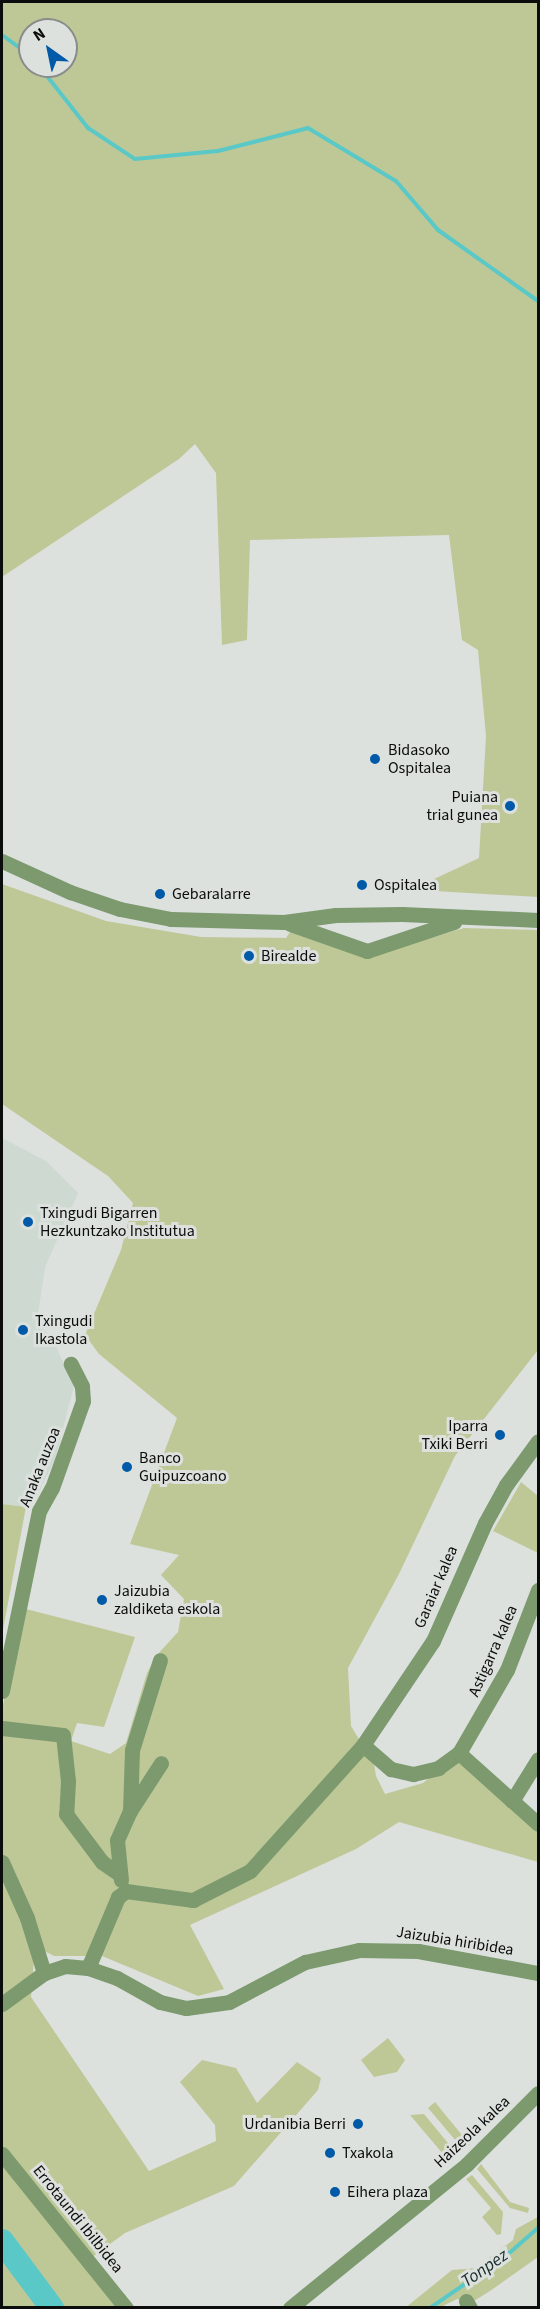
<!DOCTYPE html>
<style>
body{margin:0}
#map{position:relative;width:540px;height:2309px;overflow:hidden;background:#dce1de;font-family:"Source Sans 3",sans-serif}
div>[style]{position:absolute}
.built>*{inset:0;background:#cdd9d1}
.green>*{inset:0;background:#bec897}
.stream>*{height:4px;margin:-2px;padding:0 2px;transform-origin:2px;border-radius:2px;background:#5ac8c7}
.river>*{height:24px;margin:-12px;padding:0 12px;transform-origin:12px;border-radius:12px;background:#5ac8c7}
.minor>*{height:15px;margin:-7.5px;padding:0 7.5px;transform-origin:7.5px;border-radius:7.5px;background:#7c9a6e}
.dots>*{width:16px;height:16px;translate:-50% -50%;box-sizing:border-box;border:3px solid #dce1de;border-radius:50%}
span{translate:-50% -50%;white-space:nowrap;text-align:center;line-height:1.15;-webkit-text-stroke:6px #dce1de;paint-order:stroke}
.poi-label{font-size:16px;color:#0b0d0c}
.left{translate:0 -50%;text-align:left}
.right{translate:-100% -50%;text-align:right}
.street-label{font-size:16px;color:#0b0d0c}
.water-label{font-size:18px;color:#192d2d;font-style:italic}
.frame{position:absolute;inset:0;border:3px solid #0b0d0c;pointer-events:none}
.north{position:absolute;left:18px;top:18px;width:60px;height:60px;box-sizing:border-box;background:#dce1de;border:2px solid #888c8a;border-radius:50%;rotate:327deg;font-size:16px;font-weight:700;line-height:24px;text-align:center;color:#0b0d0c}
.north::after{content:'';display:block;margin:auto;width:21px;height:27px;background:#005aa7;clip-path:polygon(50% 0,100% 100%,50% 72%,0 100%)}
</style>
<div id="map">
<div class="built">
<i style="clip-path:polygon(2px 1138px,46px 1161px,78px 1193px,45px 1267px,37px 1320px,53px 1340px,74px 1386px,55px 1459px,35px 1500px,26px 1507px,2px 1504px)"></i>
</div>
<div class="green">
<i style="clip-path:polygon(evenodd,2px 2px,538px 2px,538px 897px,434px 891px,432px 880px,479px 858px,486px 736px,478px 650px,462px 640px,449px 535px,250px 540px,247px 640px,222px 645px,216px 473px,195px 444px,179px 459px,2px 577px,2px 2px,30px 30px,66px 30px,66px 66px,30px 66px,30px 30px)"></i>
<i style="clip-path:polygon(2px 884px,106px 921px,201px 937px,286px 938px,292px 929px,364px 958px,464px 928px,538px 930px,538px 1350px,455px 1456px,399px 1574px,348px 1668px,351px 1726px,374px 1764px,376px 1776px,385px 1794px,423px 1783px,459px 1753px,538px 1824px,538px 1862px,399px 1822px,356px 1849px,190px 1925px,224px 1989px,198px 1996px,102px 1956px,54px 1956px,35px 1946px,31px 1997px,149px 2171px,216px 2141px,215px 2125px,180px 2082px,202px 2060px,236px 2068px,257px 2103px,297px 2062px,321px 2078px,318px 2090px,234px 2186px,125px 2233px,87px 2261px,121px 2307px,2px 2307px,2px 1709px,26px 1609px,135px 1637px,104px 1727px,77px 1723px,71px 1741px,110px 1754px,126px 1743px,147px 1673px,156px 1656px,178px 1632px,184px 1599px,161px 1575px,179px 1555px,130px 1544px,177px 1418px,99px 1354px,85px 1335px,121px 1250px,133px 1203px,108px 1176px,2px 1104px)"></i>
<i style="clip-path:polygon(521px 1482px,538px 1496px,538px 1553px,493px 1531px)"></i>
<i style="clip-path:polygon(2px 1504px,26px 1507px,2px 1635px)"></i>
<i style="clip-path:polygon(388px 2038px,405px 2060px,397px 2072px,374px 2077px,361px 2060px)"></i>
<i style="clip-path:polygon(435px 2102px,470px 2145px,462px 2148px,428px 2108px)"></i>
<i style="clip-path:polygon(424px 2114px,457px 2154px,443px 2154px,410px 2115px)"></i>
<i style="clip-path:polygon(481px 2164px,510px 2202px,529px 2208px,528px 2213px,510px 2208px,477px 2169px)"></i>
<i style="clip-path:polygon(472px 2175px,503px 2212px,501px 2234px,497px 2235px,482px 2217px,491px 2208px,466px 2179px)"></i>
<i style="clip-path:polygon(538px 2217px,538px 2257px,490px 2291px,474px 2301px,457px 2299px,441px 2307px,405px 2308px,452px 2270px,476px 2268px,513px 2240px,516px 2229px)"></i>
</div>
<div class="stream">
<i style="left:2px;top:35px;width:34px;rotate:36deg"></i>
<i style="left:39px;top:66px;width:79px;rotate:51.7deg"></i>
<i style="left:88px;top:128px;width:56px;rotate:33.4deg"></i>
<i style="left:135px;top:159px;width:83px;rotate:-5.5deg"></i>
<i style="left:218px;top:151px;width:93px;rotate:-14.3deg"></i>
<i style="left:308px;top:128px;width:103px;rotate:31.1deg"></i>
<i style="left:396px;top:181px;width:65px;rotate:49.4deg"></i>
<i style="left:438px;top:230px;width:123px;rotate:35.4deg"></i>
<i style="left:430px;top:2308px;width:93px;rotate:-34.5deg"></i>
<i style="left:507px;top:2255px;width:41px;rotate:-41.1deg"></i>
</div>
<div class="river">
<i style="left:2px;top:2241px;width:84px;rotate:53.3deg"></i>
</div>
<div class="minor">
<i style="left:2px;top:861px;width:75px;rotate:24.5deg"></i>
<i style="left:70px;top:892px;width:53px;rotate:18.8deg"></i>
<i style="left:120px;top:909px;width:52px;rotate:11.1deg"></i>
<i style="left:171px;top:919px;width:113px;rotate:1.5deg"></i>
<i style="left:284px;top:922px;width:52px;rotate:-7.7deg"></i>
<i style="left:336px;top:915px;width:66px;rotate:-0.9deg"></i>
<i style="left:402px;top:914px;width:136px;rotate:2.5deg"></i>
<i style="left:290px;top:924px;width:82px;rotate:19.3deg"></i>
<i style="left:367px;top:951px;width:92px;rotate:-18.4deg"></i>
<i style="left:2px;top:1691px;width:184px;rotate:-78.4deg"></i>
<i style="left:39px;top:1511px;width:26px;rotate:-61deg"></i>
<i style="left:52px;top:1488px;width:92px;rotate:-70.4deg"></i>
<i style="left:83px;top:1401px;width:15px;rotate:-94deg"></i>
<i style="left:82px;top:1386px;width:25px;rotate:-117deg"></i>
<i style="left:2px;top:1728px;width:61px;rotate:6.5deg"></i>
<i style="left:63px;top:1735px;width:46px;rotate:83.8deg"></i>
<i style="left:68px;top:1781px;width:33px;rotate:93deg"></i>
<i style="left:66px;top:1814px;width:60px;rotate:53.1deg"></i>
<i style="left:102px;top:1862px;width:19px;rotate:35deg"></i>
<i style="left:363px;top:1745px;width:37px;rotate:41deg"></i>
<i style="left:391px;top:1769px;width:23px;rotate:13deg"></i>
<i style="left:413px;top:1774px;width:26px;rotate:-13deg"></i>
<i style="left:438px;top:1768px;width:26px;rotate:-36deg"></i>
<i style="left:459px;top:1753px;width:96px;rotate:-60deg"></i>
<i style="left:507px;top:1670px;width:86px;rotate:-68.8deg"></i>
<i style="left:459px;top:1753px;width:106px;rotate:41.9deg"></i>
<i style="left:512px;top:1801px;width:49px;rotate:-58.2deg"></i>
<i style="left:130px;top:1811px;width:61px;rotate:-88.1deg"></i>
<i style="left:132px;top:1750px;width:94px;rotate:-72.7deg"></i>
<i style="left:2px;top:1862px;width:61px;rotate:65.9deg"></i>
<i style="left:27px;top:1918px;width:58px;rotate:72.8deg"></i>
<i style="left:121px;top:1880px;width:40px;rotate:-95.7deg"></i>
<i style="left:117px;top:1840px;width:32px;rotate:-66deg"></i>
<i style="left:130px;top:1811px;width:57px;rotate:-57.1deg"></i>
<i style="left:88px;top:1968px;width:77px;rotate:-67.1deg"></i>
<i style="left:118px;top:1897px;width:10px;rotate:-37deg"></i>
<i style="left:126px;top:1891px;width:68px;rotate:7.7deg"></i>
<i style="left:193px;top:1900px;width:64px;rotate:-27deg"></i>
<i style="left:250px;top:1871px;width:169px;rotate:-48.1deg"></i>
<i style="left:363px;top:1745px;width:125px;rotate:-56.1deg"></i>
<i style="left:433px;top:1641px;width:129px;rotate:-66.2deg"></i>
<i style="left:485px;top:1523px;width:43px;rotate:-61.1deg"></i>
<i style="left:506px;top:1485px;width:54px;rotate:-54deg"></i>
<i style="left:2px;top:2004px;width:52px;rotate:-36.4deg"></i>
<i style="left:44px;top:1973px;width:22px;rotate:-18deg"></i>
<i style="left:65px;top:1966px;width:23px;rotate:5deg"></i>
<i style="left:88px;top:1968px;width:31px;rotate:19deg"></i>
<i style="left:117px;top:1978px;width:49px;rotate:29.2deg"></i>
<i style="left:160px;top:2002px;width:27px;rotate:13deg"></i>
<i style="left:186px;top:2008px;width:43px;rotate:-7.9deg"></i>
<i style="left:229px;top:2002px;width:86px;rotate:-27.8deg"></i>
<i style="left:305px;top:1962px;width:55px;rotate:-12.5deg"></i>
<i style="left:359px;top:1950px;width:59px;rotate:1deg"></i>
<i style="left:418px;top:1951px;width:122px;rotate:10.4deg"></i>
<i style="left:2px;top:2154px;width:198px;rotate:51.2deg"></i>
<i style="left:466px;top:2301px;width:8px;rotate:60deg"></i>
<i style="left:290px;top:2308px;width:228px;rotate:-39.1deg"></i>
<i style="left:467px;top:2164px;width:100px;rotate:-45deg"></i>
</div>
<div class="dots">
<i style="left:375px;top:759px;background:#005aa7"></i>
<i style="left:510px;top:806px;background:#005aa7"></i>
<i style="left:362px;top:885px;background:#005aa7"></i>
<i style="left:160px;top:894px;background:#005aa7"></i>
<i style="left:249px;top:956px;background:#005aa7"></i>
<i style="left:28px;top:1222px;background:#005aa7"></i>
<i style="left:23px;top:1330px;background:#005aa7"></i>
<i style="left:500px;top:1435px;background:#005aa7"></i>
<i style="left:127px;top:1467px;background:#005aa7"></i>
<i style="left:102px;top:1600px;background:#005aa7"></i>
<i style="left:358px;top:2124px;background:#005aa7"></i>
<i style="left:330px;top:2153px;background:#005aa7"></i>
<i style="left:335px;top:2192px;background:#005aa7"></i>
</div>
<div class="poi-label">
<span class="left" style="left:388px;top:759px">Bidasoko<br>Ospitalea</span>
<span class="right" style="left:498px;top:806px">Puiana<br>trial gunea</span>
<span class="left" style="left:374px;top:885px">Ospitalea</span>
<span class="left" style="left:172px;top:894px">Gebaralarre</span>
<span class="left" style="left:261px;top:956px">Birealde</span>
<span class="left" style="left:40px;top:1222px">Txingudi Bigarren<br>Hezkuntzako Institutua</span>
<span class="left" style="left:35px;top:1330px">Txingudi<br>Ikastola</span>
<span class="right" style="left:488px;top:1435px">Iparra<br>Txiki Berri</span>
<span class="left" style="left:139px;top:1467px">Banco<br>Guipuzcoano</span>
<span class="left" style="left:114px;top:1600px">Jaizubia<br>zaldiketa eskola</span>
<span class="right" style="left:346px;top:2124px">Urdanibia Berri</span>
<span class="left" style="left:342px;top:2153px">Txakola</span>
<span class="left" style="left:347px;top:2192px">Eihera plaza</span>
</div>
<div class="street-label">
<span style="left:40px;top:1467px;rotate:-68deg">Anaka auzoa</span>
<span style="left:436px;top:1587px;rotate:-67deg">Garaiar kalea</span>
<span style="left:493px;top:1651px;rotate:-66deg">Astigarra kalea</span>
<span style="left:455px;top:1941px;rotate:9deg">Jaizubia hiribidea</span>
<span style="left:472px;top:2132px;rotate:-43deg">Haizeola kalea</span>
<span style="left:78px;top:2219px;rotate:51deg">Errotaundi Ibilbidea</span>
</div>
<div class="water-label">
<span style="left:485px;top:2269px;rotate:-35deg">Tonpez</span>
</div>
<div class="frame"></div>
<div class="north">N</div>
</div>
